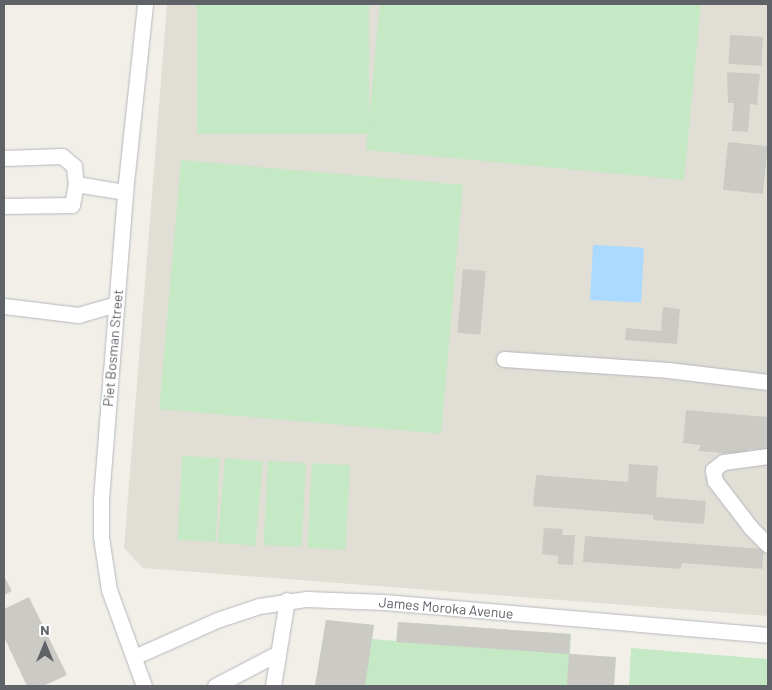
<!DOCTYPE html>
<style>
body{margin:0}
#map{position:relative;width:772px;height:690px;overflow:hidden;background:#f1efe8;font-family:Barlow,sans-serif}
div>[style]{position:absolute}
.education>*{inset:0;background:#e1ded6}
.green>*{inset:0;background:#c5e8c5;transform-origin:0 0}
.water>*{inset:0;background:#aadaff;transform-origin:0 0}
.building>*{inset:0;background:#cccac5;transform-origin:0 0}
.roads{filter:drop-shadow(0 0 1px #b5b8bc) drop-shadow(0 0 1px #b5b8bc)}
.minor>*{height:15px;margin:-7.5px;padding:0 7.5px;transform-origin:7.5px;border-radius:7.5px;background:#fff}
span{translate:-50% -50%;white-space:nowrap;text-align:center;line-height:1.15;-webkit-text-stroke:4px #fff;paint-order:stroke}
.street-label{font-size:14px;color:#5f6368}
.frame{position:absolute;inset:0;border:5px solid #5f6368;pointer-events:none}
.north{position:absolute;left:20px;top:620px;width:50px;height:50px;-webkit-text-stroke:4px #fff;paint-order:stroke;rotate:0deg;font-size:14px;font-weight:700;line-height:20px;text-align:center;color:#5f6368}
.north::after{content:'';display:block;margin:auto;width:18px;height:22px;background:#5f6368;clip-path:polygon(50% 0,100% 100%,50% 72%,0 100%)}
</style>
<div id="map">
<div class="education">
<i style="clip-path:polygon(167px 4px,768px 4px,768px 616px,143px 568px,124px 548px)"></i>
</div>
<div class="green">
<i style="left:197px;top:4px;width:172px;height:130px"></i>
<i style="clip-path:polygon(380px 4px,701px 4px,684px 180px,366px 150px)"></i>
<i style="left:181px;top:160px;width:283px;height:250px;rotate:5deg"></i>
<i style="left:182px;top:456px;width:38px;height:84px;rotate:3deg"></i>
<i style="left:225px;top:458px;width:38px;height:85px;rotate:5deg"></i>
<i style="left:268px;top:461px;width:38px;height:84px;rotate:3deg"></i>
<i style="left:312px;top:463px;width:38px;height:85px;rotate:3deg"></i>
<i style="clip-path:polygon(326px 620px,374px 625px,372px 639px,396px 641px,398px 622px,571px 634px,570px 654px,616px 657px,614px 686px,315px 686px)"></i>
<i style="clip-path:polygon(631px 648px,768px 659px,768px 686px,629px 686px)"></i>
</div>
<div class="water">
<i style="left:593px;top:245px;width:51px;height:55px;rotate:3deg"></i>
</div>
<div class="building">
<i style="left:730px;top:35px;width:33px;height:29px;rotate:3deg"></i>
<i style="clip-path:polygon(727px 72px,760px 74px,757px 105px,750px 104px,748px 132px,732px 131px,734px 103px,728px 103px)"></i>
<i style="left:728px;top:142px;width:40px;height:48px;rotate:6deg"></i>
<i style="left:463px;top:269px;width:23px;height:64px;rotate:5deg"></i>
<i style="clip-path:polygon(663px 307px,680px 309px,677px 344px,625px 340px,626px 328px,661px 331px)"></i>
<i style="clip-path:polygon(686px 410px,768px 417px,768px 450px,749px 449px,748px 455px,699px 451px,700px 445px,683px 443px)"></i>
<i style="clip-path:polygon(629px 464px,658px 466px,656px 497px,706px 501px,704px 524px,653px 520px,653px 515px,533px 506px,536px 475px,628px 482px)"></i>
<i style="clip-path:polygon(544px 528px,563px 529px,562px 535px,575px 535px,573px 565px,558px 564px,558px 556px,542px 554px)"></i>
<i style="clip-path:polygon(585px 536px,764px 549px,762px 569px,682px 563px,681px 569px,583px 562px)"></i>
<i style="clip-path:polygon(4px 576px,12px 591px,4px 595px)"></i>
<i style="clip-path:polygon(29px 597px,67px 675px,43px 686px,27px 686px,4px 637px,4px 609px)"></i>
<i style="clip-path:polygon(326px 620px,374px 625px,365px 686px,315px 686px)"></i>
<i style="left:398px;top:622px;width:173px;height:20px;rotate:4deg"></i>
<i style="left:569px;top:654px;width:47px;height:32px;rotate:4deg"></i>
</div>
<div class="roads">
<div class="minor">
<i style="left:4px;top:158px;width:58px;rotate:-2deg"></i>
<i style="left:62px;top:156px;width:16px;rotate:40deg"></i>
<i style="left:74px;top:166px;width:18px;rotate:84deg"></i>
<i style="left:76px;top:184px;width:21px;rotate:101deg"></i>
<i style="left:72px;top:205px;width:68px;rotate:179.2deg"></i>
<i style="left:76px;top:184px;width:50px;rotate:9.3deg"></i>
<i style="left:4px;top:306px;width:75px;rotate:6.9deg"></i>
<i style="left:78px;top:315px;width:40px;rotate:-16deg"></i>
<i style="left:504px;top:359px;width:164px;rotate:3.8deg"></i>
<i style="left:668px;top:370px;width:101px;rotate:6.8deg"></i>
<i style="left:768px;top:456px;width:45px;rotate:172.4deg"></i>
<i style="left:723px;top:462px;width:13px;rotate:141deg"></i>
<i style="left:713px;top:470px;width:11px;rotate:80deg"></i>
<i style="left:715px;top:481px;width:59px;rotate:52.5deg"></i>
<i style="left:751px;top:528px;width:24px;rotate:45deg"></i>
<i style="left:134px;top:657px;width:91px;rotate:-24deg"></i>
<i style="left:217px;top:620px;width:44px;rotate:-18.4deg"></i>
<i style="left:259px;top:606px;width:48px;rotate:-8.5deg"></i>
<i style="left:306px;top:599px;width:78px;rotate:2.2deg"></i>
<i style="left:384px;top:602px;width:385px;rotate:4.9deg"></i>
<i style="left:144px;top:686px;width:102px;rotate:-110deg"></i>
<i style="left:109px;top:590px;width:54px;rotate:-98.6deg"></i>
<i style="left:101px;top:537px;width:38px;rotate:-90deg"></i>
<i style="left:101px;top:499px;width:308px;rotate:-85.5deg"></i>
<i style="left:125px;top:192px;width:189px;rotate:-83.9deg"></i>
<i style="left:215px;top:686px;width:71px;rotate:-27.6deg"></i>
<i style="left:273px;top:686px;width:87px;rotate:-80.8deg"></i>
</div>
</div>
<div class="street-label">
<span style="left:113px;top:348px;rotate:-85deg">Piet Bosman Street</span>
<span style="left:446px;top:608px;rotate:5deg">James Moroka Avenue</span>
</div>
<div class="frame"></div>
<div class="north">N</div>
</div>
